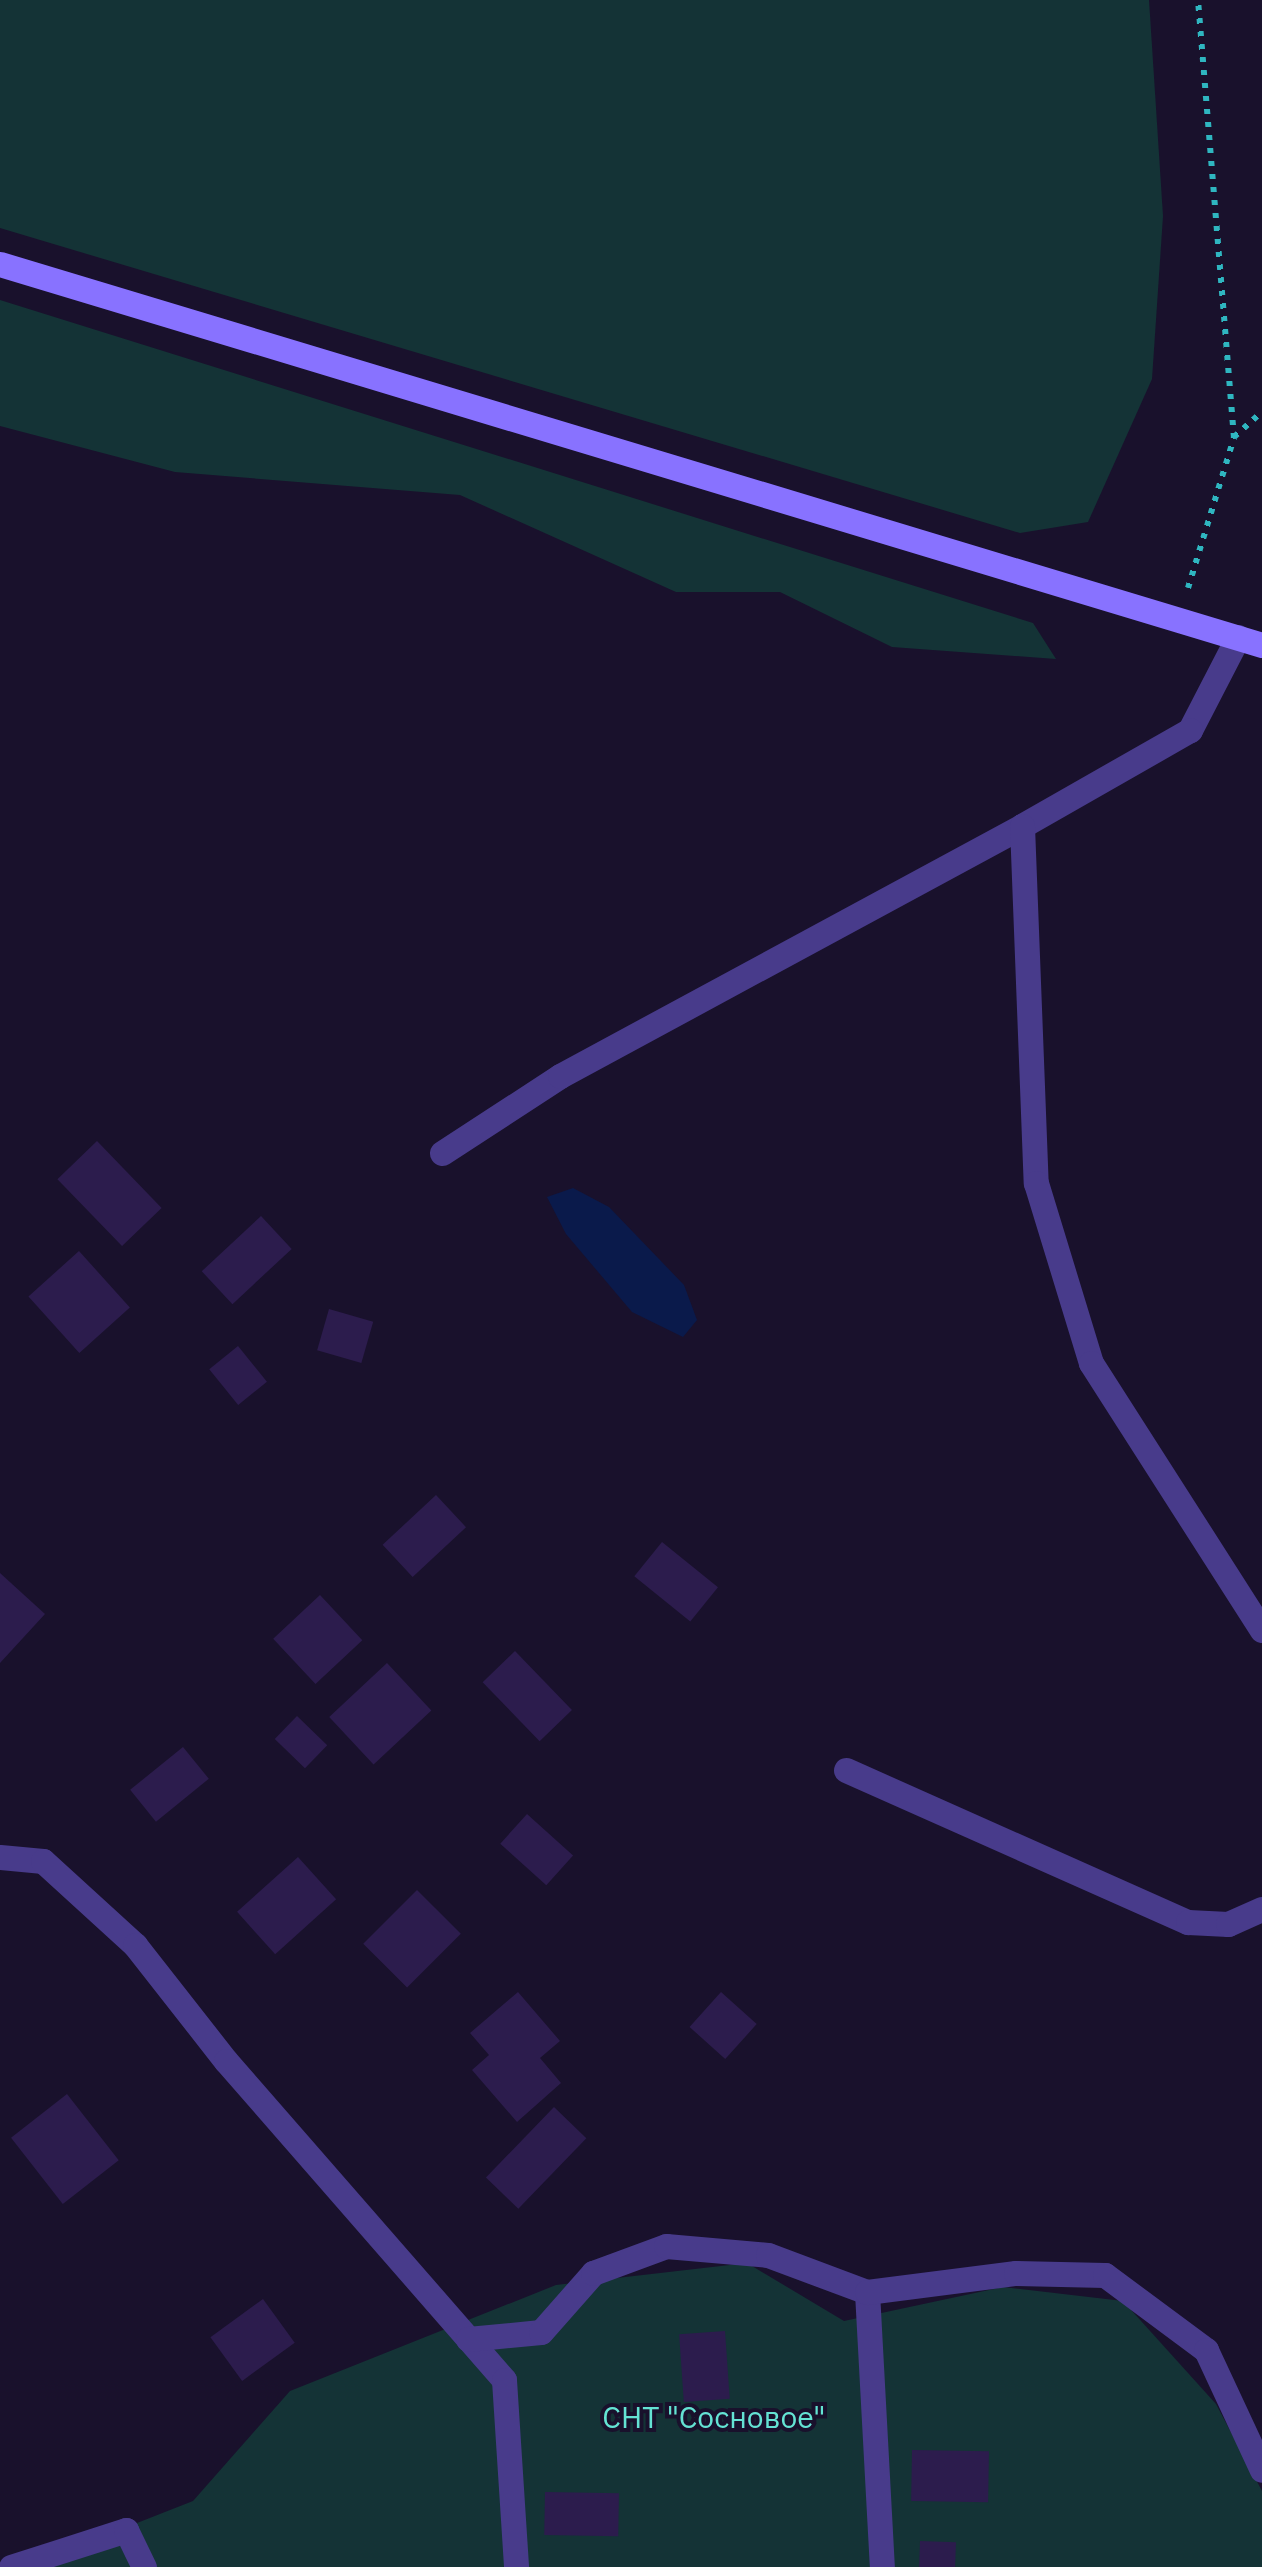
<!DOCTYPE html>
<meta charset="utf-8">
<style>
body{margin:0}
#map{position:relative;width:1262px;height:2567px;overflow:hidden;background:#19112c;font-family:"IBM Plex Sans",sans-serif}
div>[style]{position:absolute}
.green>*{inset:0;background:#143336}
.water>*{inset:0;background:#0a1a4b}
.building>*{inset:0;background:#2c1c4d;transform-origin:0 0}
.path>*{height:6px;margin-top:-3px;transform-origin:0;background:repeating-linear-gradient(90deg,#2fb6c0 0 5px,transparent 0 13px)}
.lane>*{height:25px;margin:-12.5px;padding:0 12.5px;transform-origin:12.5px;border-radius:12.5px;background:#483b8b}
.street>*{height:25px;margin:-12.5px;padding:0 12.5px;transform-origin:12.5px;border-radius:12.5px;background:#483b8b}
.secondary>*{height:25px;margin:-12.5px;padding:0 12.5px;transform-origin:12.5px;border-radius:12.5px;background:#8872ff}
span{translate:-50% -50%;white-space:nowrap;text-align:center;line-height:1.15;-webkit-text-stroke:8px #19112c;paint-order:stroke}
.park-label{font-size:30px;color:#64e3d3}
</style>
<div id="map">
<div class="green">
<i style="clip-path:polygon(0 0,1149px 0,1163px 216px,1152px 379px,1088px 522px,1020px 533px,0 228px)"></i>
<i style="clip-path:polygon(0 300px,1033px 623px,1056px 659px,892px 647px,780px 592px,676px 592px,460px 495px,175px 472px,0 426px)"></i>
<i style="clip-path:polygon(747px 2263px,844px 2321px,1003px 2287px,1123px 2301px,1216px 2404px,1262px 2491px,1262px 2567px,25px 2567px,193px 2501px,290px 2391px,556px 2285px)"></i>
</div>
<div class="water">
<i style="clip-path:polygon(573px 1188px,609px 1207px,684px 1285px,697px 1320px,683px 1337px,632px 1312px,566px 1234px,547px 1197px)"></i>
</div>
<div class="building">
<i style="left:97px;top:1141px;width:93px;height:55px;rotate:46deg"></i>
<i style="left:261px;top:1216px;width:45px;height:81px;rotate:47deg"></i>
<i style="left:79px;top:1251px;width:76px;height:68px;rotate:48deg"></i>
<i style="left:329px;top:1309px;width:46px;height:43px;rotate:16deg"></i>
<i style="left:238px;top:1346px;width:46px;height:37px;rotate:51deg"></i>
<i style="left:436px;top:1495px;width:44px;height:73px;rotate:47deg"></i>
<i style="left:662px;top:1542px;width:72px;height:44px;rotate:39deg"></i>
<i style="clip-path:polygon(0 1573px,45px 1614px,0 1663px)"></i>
<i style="left:320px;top:1595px;width:62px;height:64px;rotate:47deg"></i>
<i style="left:515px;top:1651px;width:82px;height:45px;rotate:46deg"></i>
<i style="left:387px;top:1663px;width:65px;height:79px;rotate:47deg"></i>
<i style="left:297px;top:1716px;width:42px;height:32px;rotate:44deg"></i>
<i style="left:183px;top:1747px;width:41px;height:68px;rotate:51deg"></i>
<i style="left:527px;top:1814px;width:62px;height:40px;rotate:42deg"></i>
<i style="left:298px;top:1857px;width:57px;height:82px;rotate:48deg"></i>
<i style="left:417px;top:1890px;width:62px;height:76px;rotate:45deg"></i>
<i style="clip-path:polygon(518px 1992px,560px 2041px,540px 2058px,561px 2083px,517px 2122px,472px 2070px,489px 2055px,470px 2033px)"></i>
<i style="left:721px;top:1992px;width:48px;height:47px;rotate:42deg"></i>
<i style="left:67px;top:2094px;width:84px;height:71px;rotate:52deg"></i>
<i style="left:554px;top:2107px;width:45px;height:98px;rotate:44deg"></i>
<i style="left:263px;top:2299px;width:54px;height:65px;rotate:54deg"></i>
<i style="left:725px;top:2331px;width:68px;height:46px;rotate:86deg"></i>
<i style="left:912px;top:2450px;width:77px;height:51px;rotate:1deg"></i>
<i style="left:545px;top:2492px;width:74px;height:43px;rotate:1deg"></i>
<i style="left:920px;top:2541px;width:36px;height:26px;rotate:2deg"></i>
</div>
<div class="path">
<i style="left:1234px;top:437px;width:38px;rotate:-42deg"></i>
<i style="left:1188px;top:588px;width:157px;rotate:-73deg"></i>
<i style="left:1234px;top:438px;width:439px;rotate:-94.7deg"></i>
</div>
<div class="lane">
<i style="left:442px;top:1153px;width:141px;rotate:-33.1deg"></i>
<i style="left:560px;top:1076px;width:525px;rotate:-28.42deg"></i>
<i style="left:846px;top:1770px;width:374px;rotate:24deg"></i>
<i style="left:1188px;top:1922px;width:40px;rotate:2.9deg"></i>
<i style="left:1228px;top:1924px;width:37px;rotate:-24deg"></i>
</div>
<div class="street">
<i style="left:1238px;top:637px;width:105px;rotate:117.3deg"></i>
<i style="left:1190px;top:730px;width:193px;rotate:150.3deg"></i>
<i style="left:1022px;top:826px;width:357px;rotate:87.8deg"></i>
<i style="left:1036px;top:1183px;width:188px;rotate:73deg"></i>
<i style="left:1091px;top:1363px;width:317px;rotate:57.4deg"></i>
<i style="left:0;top:1857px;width:43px;rotate:5.3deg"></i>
<i style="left:43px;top:1861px;width:125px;rotate:42.4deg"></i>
<i style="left:135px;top:1945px;width:147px;rotate:51.9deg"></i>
<i style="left:226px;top:2061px;width:423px;rotate:48.9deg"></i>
<i style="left:504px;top:2380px;width:187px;rotate:86.3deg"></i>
<i style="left:867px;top:2292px;width:275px;rotate:86.9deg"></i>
<i style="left:468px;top:2339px;width:73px;rotate:-5.5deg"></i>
<i style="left:541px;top:2332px;width:79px;rotate:-48.6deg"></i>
<i style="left:593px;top:2273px;width:78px;rotate:-20.3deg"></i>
<i style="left:666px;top:2246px;width:102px;rotate:5deg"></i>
<i style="left:768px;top:2255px;width:106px;rotate:20.5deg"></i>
<i style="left:867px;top:2292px;width:150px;rotate:-7.3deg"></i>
<i style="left:1016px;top:2273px;width:89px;rotate:1.3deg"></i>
<i style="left:1105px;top:2275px;width:126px;rotate:36.6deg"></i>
<i style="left:1206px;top:2350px;width:132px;rotate:65deg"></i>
<i style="left:11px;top:2567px;width:121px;rotate:-17.8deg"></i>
<i style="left:126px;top:2530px;width:41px;rotate:64.1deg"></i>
</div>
<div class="secondary">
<i style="left:0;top:264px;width:1318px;rotate:16.8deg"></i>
</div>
<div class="park-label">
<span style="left:714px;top:2417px">СНТ "Сосновое"</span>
</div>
</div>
